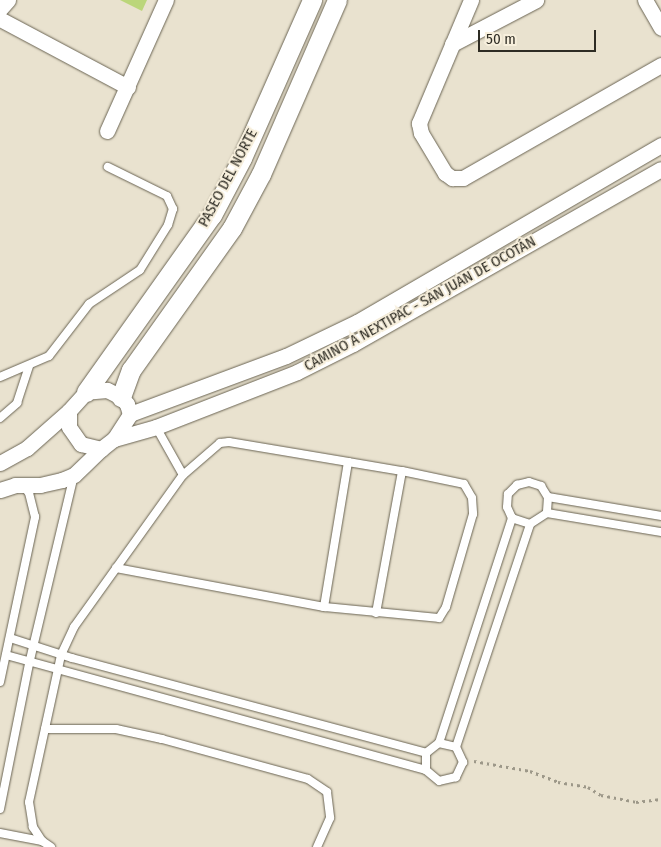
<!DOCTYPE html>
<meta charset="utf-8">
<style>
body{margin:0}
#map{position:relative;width:661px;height:847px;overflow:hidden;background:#e9e2cf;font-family:"Fira Sans Condensed",sans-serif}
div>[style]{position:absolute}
.green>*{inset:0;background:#bbd67a}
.path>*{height:2.5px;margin-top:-1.25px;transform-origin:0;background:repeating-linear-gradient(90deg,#9d9889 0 2.5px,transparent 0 6.5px)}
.roads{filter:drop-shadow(0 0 1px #6a6453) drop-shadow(0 0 1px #6a6453)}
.service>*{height:8px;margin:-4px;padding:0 4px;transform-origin:4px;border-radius:4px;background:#fff}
.minor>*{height:15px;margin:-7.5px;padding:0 7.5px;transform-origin:7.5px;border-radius:7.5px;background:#fff}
.tertiary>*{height:19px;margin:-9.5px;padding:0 9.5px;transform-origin:9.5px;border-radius:9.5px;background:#fff}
span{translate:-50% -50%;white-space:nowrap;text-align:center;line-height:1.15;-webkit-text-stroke:4px #f7efdc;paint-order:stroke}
.street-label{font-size:15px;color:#2e2c24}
.scale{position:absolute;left:478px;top:30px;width:118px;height:22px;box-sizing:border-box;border:2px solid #2e2c24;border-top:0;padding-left:6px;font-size:15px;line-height:18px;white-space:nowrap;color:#2e2c24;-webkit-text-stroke:4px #f7efdc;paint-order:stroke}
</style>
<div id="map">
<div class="green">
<i style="clip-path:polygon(120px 0,147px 0,142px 11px)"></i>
</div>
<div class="path">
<i style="left:474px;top:761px;width:57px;rotate:10.1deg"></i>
<i style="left:530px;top:771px;width:30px;rotate:21deg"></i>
<i style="left:558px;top:782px;width:30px;rotate:9deg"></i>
<i style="left:588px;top:787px;width:15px;rotate:32deg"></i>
<i style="left:601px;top:795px;width:36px;rotate:11deg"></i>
<i style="left:636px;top:802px;width:25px;rotate:-7deg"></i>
</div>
<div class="roads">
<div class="service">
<i style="left:0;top:377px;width:53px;rotate:-23.2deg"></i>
<i style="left:49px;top:356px;width:66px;rotate:-52.4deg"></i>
<i style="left:89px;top:304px;width:61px;rotate:-33.7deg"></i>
<i style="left:140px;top:270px;width:53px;rotate:-58.1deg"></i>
<i style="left:168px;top:225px;width:17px;rotate:-73deg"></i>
<i style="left:173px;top:209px;width:14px;rotate:-115deg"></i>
<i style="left:167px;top:196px;width:66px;rotate:-153.8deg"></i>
<i style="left:0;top:418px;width:23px;rotate:-41deg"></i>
<i style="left:17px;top:403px;width:39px;rotate:-72deg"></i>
<i style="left:156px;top:427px;width:55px;rotate:60.6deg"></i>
<i style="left:183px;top:475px;width:49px;rotate:-40.9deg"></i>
<i style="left:220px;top:443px;width:9px;rotate:-6deg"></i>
<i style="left:229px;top:442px;width:121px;rotate:9.5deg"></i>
<i style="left:348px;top:462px;width:55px;rotate:9.5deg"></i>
<i style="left:402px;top:471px;width:63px;rotate:11.8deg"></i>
<i style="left:464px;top:484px;width:16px;rotate:60deg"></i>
<i style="left:472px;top:498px;width:16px;rotate:86deg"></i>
<i style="left:473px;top:514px;width:97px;rotate:106.2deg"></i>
<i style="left:446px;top:607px;width:13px;rotate:122deg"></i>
<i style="left:439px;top:618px;width:116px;rotate:-174.5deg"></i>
<i style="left:324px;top:607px;width:147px;rotate:-80.6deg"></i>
<i style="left:548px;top:497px;width:16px;rotate:94deg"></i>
<i style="left:547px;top:513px;width:20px;rotate:147deg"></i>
<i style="left:530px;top:524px;width:19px;rotate:-162deg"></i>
<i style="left:512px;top:518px;width:12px;rotate:-114deg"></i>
<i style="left:507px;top:507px;width:13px;rotate:-86deg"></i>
<i style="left:508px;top:494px;width:13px;rotate:-45deg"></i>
<i style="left:517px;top:485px;width:12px;rotate:-14deg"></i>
<i style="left:529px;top:482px;width:13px;rotate:18deg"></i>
<i style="left:541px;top:486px;width:13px;rotate:58deg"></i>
<i style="left:548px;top:497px;width:115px;rotate:9.5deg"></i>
<i style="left:547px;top:513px;width:116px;rotate:9.5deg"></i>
<i style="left:116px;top:568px;width:212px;rotate:10.6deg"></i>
<i style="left:376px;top:613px;width:144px;rotate:-79.6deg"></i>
<i style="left:10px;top:638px;width:65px;rotate:17.9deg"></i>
<i style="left:72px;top:658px;width:367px;rotate:15deg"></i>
<i style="left:6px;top:655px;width:435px;rotate:15.3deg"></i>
<i style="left:0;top:682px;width:169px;rotate:-78deg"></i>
<i style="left:35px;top:517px;width:25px;rotate:-104deg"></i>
<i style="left:29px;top:493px;width:9px;rotate:-131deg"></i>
<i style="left:45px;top:729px;width:71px"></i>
<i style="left:116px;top:729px;width:47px;rotate:12.3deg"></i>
<i style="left:162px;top:739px;width:151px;rotate:15.3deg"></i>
<i style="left:308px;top:779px;width:23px;rotate:34deg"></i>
<i style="left:327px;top:792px;width:26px;rotate:83deg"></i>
<i style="left:330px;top:818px;width:32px;rotate:114deg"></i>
<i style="left:439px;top:743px;width:17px;rotate:13deg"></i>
<i style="left:456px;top:747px;width:17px;rotate:65deg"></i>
<i style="left:463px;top:762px;width:17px;rotate:115deg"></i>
<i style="left:456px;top:777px;width:17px;rotate:167deg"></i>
<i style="left:439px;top:781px;width:17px;rotate:-140deg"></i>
<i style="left:426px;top:770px;width:17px;rotate:-90deg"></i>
<i style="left:426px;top:753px;width:16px;rotate:-38deg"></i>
<i style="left:439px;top:743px;width:237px;rotate:-72deg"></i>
<i style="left:456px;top:747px;width:235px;rotate:-71.6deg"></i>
<i style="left:0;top:809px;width:148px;rotate:-78.7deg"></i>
<i style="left:29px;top:664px;width:194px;rotate:-76.6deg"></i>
<i style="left:0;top:833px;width:43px;rotate:10.8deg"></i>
<i style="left:51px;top:847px;width:11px;rotate:-146deg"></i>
<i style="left:42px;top:841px;width:17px;rotate:-123deg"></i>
<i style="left:33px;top:827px;width:25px;rotate:-99deg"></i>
<i style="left:29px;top:802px;width:150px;rotate:-77.7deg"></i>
<i style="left:61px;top:655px;width:31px;rotate:-65deg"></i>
<i style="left:74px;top:627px;width:187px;rotate:-54.4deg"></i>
</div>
<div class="minor">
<i style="left:471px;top:0;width:134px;rotate:112.9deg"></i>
<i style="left:419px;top:123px;width:10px;rotate:79deg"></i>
<i style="left:421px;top:133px;width:47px;rotate:59deg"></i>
<i style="left:445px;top:173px;width:9px;rotate:36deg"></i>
<i style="left:452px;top:178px;width:11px"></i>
<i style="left:463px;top:178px;width:228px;rotate:-29.7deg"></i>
<i style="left:645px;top:0;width:32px;rotate:60deg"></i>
<i style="left:0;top:9px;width:12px;rotate:-48deg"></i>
<i style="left:0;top:19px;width:145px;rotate:28deg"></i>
<i style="left:452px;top:44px;width:95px;rotate:-27.6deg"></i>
<i style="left:107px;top:131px;width:144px;rotate:-65.8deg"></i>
<i style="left:130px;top:414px;width:166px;rotate:-20.4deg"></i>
<i style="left:286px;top:356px;width:79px;rotate:-25.6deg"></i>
<i style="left:357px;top:322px;width:352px;rotate:-30.2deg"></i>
<i style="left:114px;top:439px;width:30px;rotate:-57deg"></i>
<i style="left:130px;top:414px;width:10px;rotate:-107deg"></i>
<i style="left:127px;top:404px;width:9px;rotate:-131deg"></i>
<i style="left:121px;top:397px;width:16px;rotate:-153deg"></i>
<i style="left:107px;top:390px;width:21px;rotate:175deg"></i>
<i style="left:86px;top:392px;width:25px;rotate:132deg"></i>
<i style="left:69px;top:411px;width:16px;rotate:90deg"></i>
<i style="left:69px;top:427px;width:21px;rotate:55deg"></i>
<i style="left:81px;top:444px;width:21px;rotate:14deg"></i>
<i style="left:101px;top:449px;width:16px;rotate:-38deg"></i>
<i style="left:114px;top:439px;width:44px;rotate:-15.9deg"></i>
<i style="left:156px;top:427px;width:151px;rotate:-21.3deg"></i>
<i style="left:297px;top:372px;width:63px;rotate:-26.6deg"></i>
<i style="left:353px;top:344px;width:354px;rotate:-29.6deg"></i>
<i style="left:0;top:463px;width:31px;rotate:-29deg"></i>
<i style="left:27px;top:448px;width:56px;rotate:-41.4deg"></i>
<i style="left:0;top:490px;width:16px;rotate:-18deg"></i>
<i style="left:15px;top:485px;width:25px"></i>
<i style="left:40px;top:485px;width:23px;rotate:-13deg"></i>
<i style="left:62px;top:480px;width:13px;rotate:-23deg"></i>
<i style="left:74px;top:475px;width:37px;rotate:-44deg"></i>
</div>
<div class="tertiary">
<i style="left:86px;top:392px;width:217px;rotate:-54.6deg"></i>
<i style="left:212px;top:215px;width:64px;rotate:-62.2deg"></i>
<i style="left:242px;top:158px;width:173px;rotate:-66.1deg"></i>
<i style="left:121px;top:397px;width:29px;rotate:-70deg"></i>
<i style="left:131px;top:370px;width:174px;rotate:-54.6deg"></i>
<i style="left:232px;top:228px;width:61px;rotate:-61.8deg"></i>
<i style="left:261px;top:174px;width:190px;rotate:-66.4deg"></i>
</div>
</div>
<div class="street-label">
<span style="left:228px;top:178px;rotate:-62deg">PASEO DEL NORTE</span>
<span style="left:420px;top:304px;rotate:-29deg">CAMINO A NEXTIPAC - SAN JUAN DE OCOTÁN</span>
</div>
<div class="scale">50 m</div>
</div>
